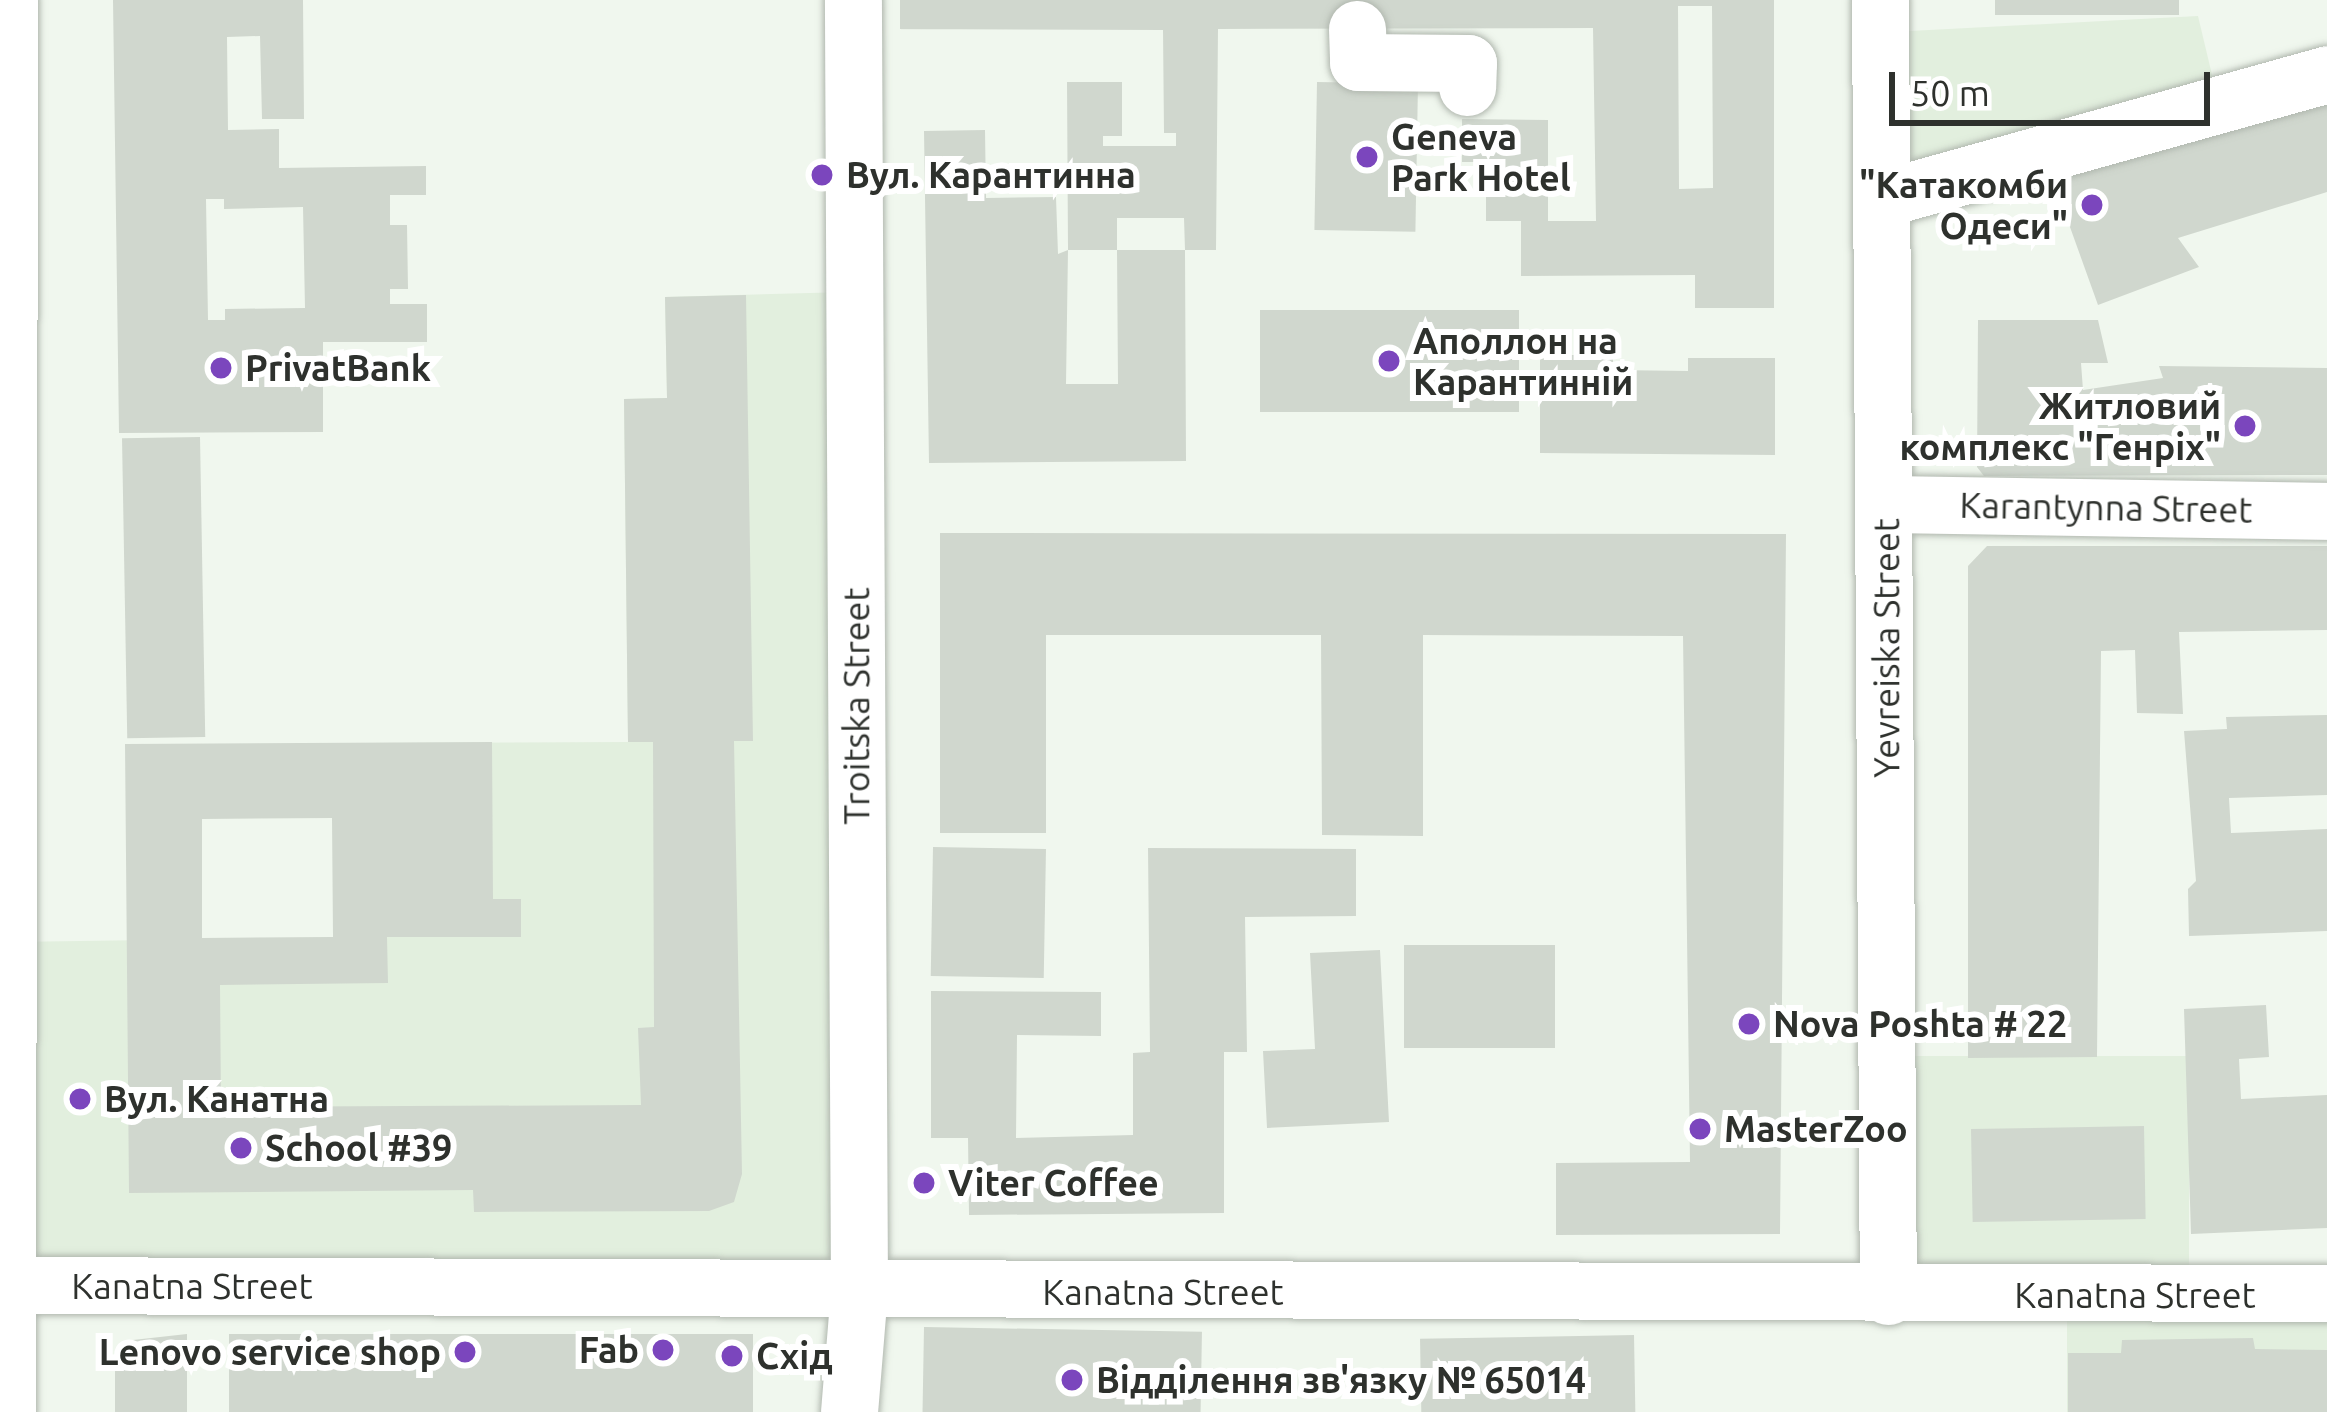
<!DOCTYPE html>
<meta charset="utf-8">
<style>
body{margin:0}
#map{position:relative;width:2327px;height:1412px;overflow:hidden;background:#f0f7ee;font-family:Ubuntu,sans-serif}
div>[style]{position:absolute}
.built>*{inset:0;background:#e2efde;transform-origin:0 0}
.building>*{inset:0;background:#d0d7ce;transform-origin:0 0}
.roads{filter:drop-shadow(0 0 3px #b1b8af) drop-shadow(0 0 3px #b1b8af)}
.minor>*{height:57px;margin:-28.5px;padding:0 28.5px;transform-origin:28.5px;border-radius:28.5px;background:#fff}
.dots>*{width:33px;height:33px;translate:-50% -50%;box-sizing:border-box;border:6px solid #fff;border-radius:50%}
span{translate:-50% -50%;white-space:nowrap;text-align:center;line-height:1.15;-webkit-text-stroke:12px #fff;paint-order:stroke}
.poi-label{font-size:36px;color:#2e312d;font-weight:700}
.left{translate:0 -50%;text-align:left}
.right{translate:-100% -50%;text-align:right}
.street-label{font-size:36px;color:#2e312d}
.scale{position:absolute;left:1889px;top:72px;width:321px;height:54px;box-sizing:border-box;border:6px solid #2e312d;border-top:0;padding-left:15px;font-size:36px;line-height:42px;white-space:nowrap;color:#2e312d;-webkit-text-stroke:9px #fff;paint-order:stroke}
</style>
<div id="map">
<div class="built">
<i style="clip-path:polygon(2198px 16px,2218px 100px,1894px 188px,1891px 32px)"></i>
<i style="clip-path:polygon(848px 292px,858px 1289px,9px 1283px,10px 942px,369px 937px,369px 743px,628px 742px,624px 399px,667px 398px,665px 297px)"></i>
<i style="left:2189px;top:1056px;width:236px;height:297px;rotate:90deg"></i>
<i style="left:2327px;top:1299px;width:113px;height:260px;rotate:90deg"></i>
</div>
<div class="building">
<i style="clip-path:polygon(evenodd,113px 0,303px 0,304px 119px,262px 119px,260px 36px,227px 37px,228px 130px,279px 129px,279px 168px,426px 166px,426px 195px,390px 195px,390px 225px,407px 225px,408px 289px,390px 289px,390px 304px,427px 304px,427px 342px,323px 342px,323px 432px,119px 433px,113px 0,206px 199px,224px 199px,224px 209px,303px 207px,305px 308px,225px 309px,225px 320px,208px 320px,206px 199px)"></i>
<i style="clip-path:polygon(evenodd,900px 0,1774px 0,1774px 308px,1695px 308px,1695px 275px,1521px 276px,1521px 221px,1486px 221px,1486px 162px,1462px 162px,1462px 119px,1548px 120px,1548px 221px,1596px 221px,1593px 28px,1218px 29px,1216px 250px,1185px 250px,1186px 461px,929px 463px,924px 131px,985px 130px,986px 198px,1056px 197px,1058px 254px,1068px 250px,1067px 82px,1122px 82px,1122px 136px,1103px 136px,1103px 146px,1176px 146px,1176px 133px,1164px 133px,1163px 30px,900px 29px,900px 0,1678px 6px,1712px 6px,1713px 188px,1679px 189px,1678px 6px,900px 0,1117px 218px,1184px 218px,1185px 250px,1117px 250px,1118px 384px,1066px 384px,1068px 250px,1117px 250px,1117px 218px)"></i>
<i style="left:1995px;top:0;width:184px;height:15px"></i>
<i style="left:1317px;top:82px;width:101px;height:148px;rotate:1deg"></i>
<i style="clip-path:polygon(2327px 96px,2327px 192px,2178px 238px,2199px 267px,2098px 305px,2052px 177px)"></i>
<i style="clip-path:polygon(evenodd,746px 295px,753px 741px,734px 741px,742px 1174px,734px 1202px,709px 1211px,474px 1212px,473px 1190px,129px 1193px,125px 744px,492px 742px,493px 899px,521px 899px,521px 937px,387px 937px,388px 983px,220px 985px,221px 1107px,641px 1105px,638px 1028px,654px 1027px,653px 742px,628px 742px,624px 399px,667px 398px,665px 297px,746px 295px,332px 818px,333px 937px,202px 938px,202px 819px,332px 818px)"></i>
<i style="left:1260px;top:310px;width:259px;height:102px"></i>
<i style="clip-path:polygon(1978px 320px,2098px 320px,2108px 363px,2081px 363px,2083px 390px,2163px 378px,2159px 366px,2327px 368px,2327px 475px,1984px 476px,1977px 467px)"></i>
<i style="clip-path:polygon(1540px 355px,1613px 355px,1613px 370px,1688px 371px,1688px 358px,1775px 358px,1775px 455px,1540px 453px)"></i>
<i style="left:200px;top:437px;width:300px;height:78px;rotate:89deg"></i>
<i style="clip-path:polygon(940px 533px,1786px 534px,1780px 1234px,1556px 1235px,1556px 1163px,1690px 1162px,1683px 636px,1423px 635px,1423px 836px,1322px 835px,1321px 635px,1046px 635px,1046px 833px,940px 833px)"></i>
<i style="clip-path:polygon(1987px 546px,2327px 546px,2327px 630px,2179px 632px,2183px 714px,2137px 713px,2135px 650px,2101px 651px,2097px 1057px,1968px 1058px,1968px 566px)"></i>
<i style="clip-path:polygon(2327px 715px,2327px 795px,2229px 798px,2231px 833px,2327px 829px,2327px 931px,2189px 936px,2188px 889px,2196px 881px,2184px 731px,2227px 729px,2226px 717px)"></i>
<i style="left:933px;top:847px;width:113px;height:129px;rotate:1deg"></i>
<i style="clip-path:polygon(1148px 848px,1356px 849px,1356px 916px,1245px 917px,1247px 1052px,1224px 1052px,1224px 1213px,969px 1215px,968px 1138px,931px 1138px,931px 991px,1101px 992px,1101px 1036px,1017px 1035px,1016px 1138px,1133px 1135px,1133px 1053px,1150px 1052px)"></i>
<i style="left:1404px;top:945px;width:151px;height:103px"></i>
<i style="clip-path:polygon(1380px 950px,1389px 1122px,1267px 1128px,1263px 1051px,1315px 1049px,1310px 953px)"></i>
<i style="clip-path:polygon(2266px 1005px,2269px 1057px,2239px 1059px,2241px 1099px,2327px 1095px,2327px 1228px,2191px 1234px,2184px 1009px)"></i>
<i style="left:2144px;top:1126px;width:93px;height:173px;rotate:89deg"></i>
<i style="left:924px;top:1327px;width:278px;height:85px;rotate:1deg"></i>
<i style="clip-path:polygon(187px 1334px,187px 1412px,115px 1412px,115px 1351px,124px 1341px)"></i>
<i style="left:229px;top:1334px;width:524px;height:78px"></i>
<i style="left:1634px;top:1335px;width:77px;height:214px;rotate:89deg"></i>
<i style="clip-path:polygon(2253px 1338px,2255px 1349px,2327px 1350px,2327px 1412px,2068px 1412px,2068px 1353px,2121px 1353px,2122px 1340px)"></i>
</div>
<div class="roads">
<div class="minor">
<i style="left:1880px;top:0;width:1296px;rotate:89.65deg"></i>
<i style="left:1357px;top:29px;width:33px;rotate:88deg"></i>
<i style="left:1358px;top:62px;width:110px;rotate:0.5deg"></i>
<i style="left:1468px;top:63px;width:24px;rotate:92deg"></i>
<i style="left:1884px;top:198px;width:460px;rotate:-15.6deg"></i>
<i style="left:1886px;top:504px;width:441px;rotate:0.9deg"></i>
<i style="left:0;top:1285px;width:2327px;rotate:0.2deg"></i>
<i style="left:7px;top:1412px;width:1412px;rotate:-89.92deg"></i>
<i style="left:849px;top:1412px;width:122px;rotate:-85.3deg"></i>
<i style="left:859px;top:1290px;width:1290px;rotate:-90.27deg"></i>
</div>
</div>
<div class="dots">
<i style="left:1367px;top:157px;background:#7b46bd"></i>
<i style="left:822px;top:175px;background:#7b46bd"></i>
<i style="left:2092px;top:205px;background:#7b46bd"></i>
<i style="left:1389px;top:361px;background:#7b46bd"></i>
<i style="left:221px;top:368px;background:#7b46bd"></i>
<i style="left:2245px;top:426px;background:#7b46bd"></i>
<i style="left:1749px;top:1024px;background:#7b46bd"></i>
<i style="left:80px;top:1099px;background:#7b46bd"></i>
<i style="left:1700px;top:1129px;background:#7b46bd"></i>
<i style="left:241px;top:1148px;background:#7b46bd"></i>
<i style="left:924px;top:1183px;background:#7b46bd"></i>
<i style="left:663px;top:1350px;background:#7b46bd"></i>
<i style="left:465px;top:1352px;background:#7b46bd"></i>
<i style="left:732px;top:1356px;background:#7b46bd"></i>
<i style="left:1072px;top:1380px;background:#7b46bd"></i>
</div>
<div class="poi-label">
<span class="left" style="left:1391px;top:157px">Geneva<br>Park Hotel</span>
<span class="left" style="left:846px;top:175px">Вул. Карантинна</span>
<span class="right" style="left:2068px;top:205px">"Катакомби<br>Одеси"</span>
<span class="left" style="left:1413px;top:361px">Аполлон на<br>Карантинній</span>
<span class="left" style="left:245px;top:368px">PrivatBank</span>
<span class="right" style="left:2221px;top:426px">Житловий<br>комплекс "Генріх"</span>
<span class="left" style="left:1773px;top:1024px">Nova Poshta # 22</span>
<span class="left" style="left:104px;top:1099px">Вул. Канатна</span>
<span class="left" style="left:1724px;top:1129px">MasterZoo</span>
<span class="left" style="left:265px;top:1148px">School #39</span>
<span class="left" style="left:948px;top:1183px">Viter Coffee</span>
<span class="right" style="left:639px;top:1350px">Fab</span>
<span class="right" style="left:441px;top:1352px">Lenovo service shop</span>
<span class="left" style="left:756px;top:1356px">Схiд</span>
<span class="left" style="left:1096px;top:1380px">Відділення зв'язку № 65014</span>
</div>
<div class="street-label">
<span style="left:2106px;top:507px;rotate:1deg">Karantynna Street</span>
<span style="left:1886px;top:648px;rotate:-90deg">Yevreiska Street</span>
<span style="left:856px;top:706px;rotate:-90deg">Troitska Street</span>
<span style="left:192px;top:1286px">Kanatna Street</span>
<span style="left:1163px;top:1292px">Kanatna Street</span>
<span style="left:2135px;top:1295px">Kanatna Street</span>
</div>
<div class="scale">50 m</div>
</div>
